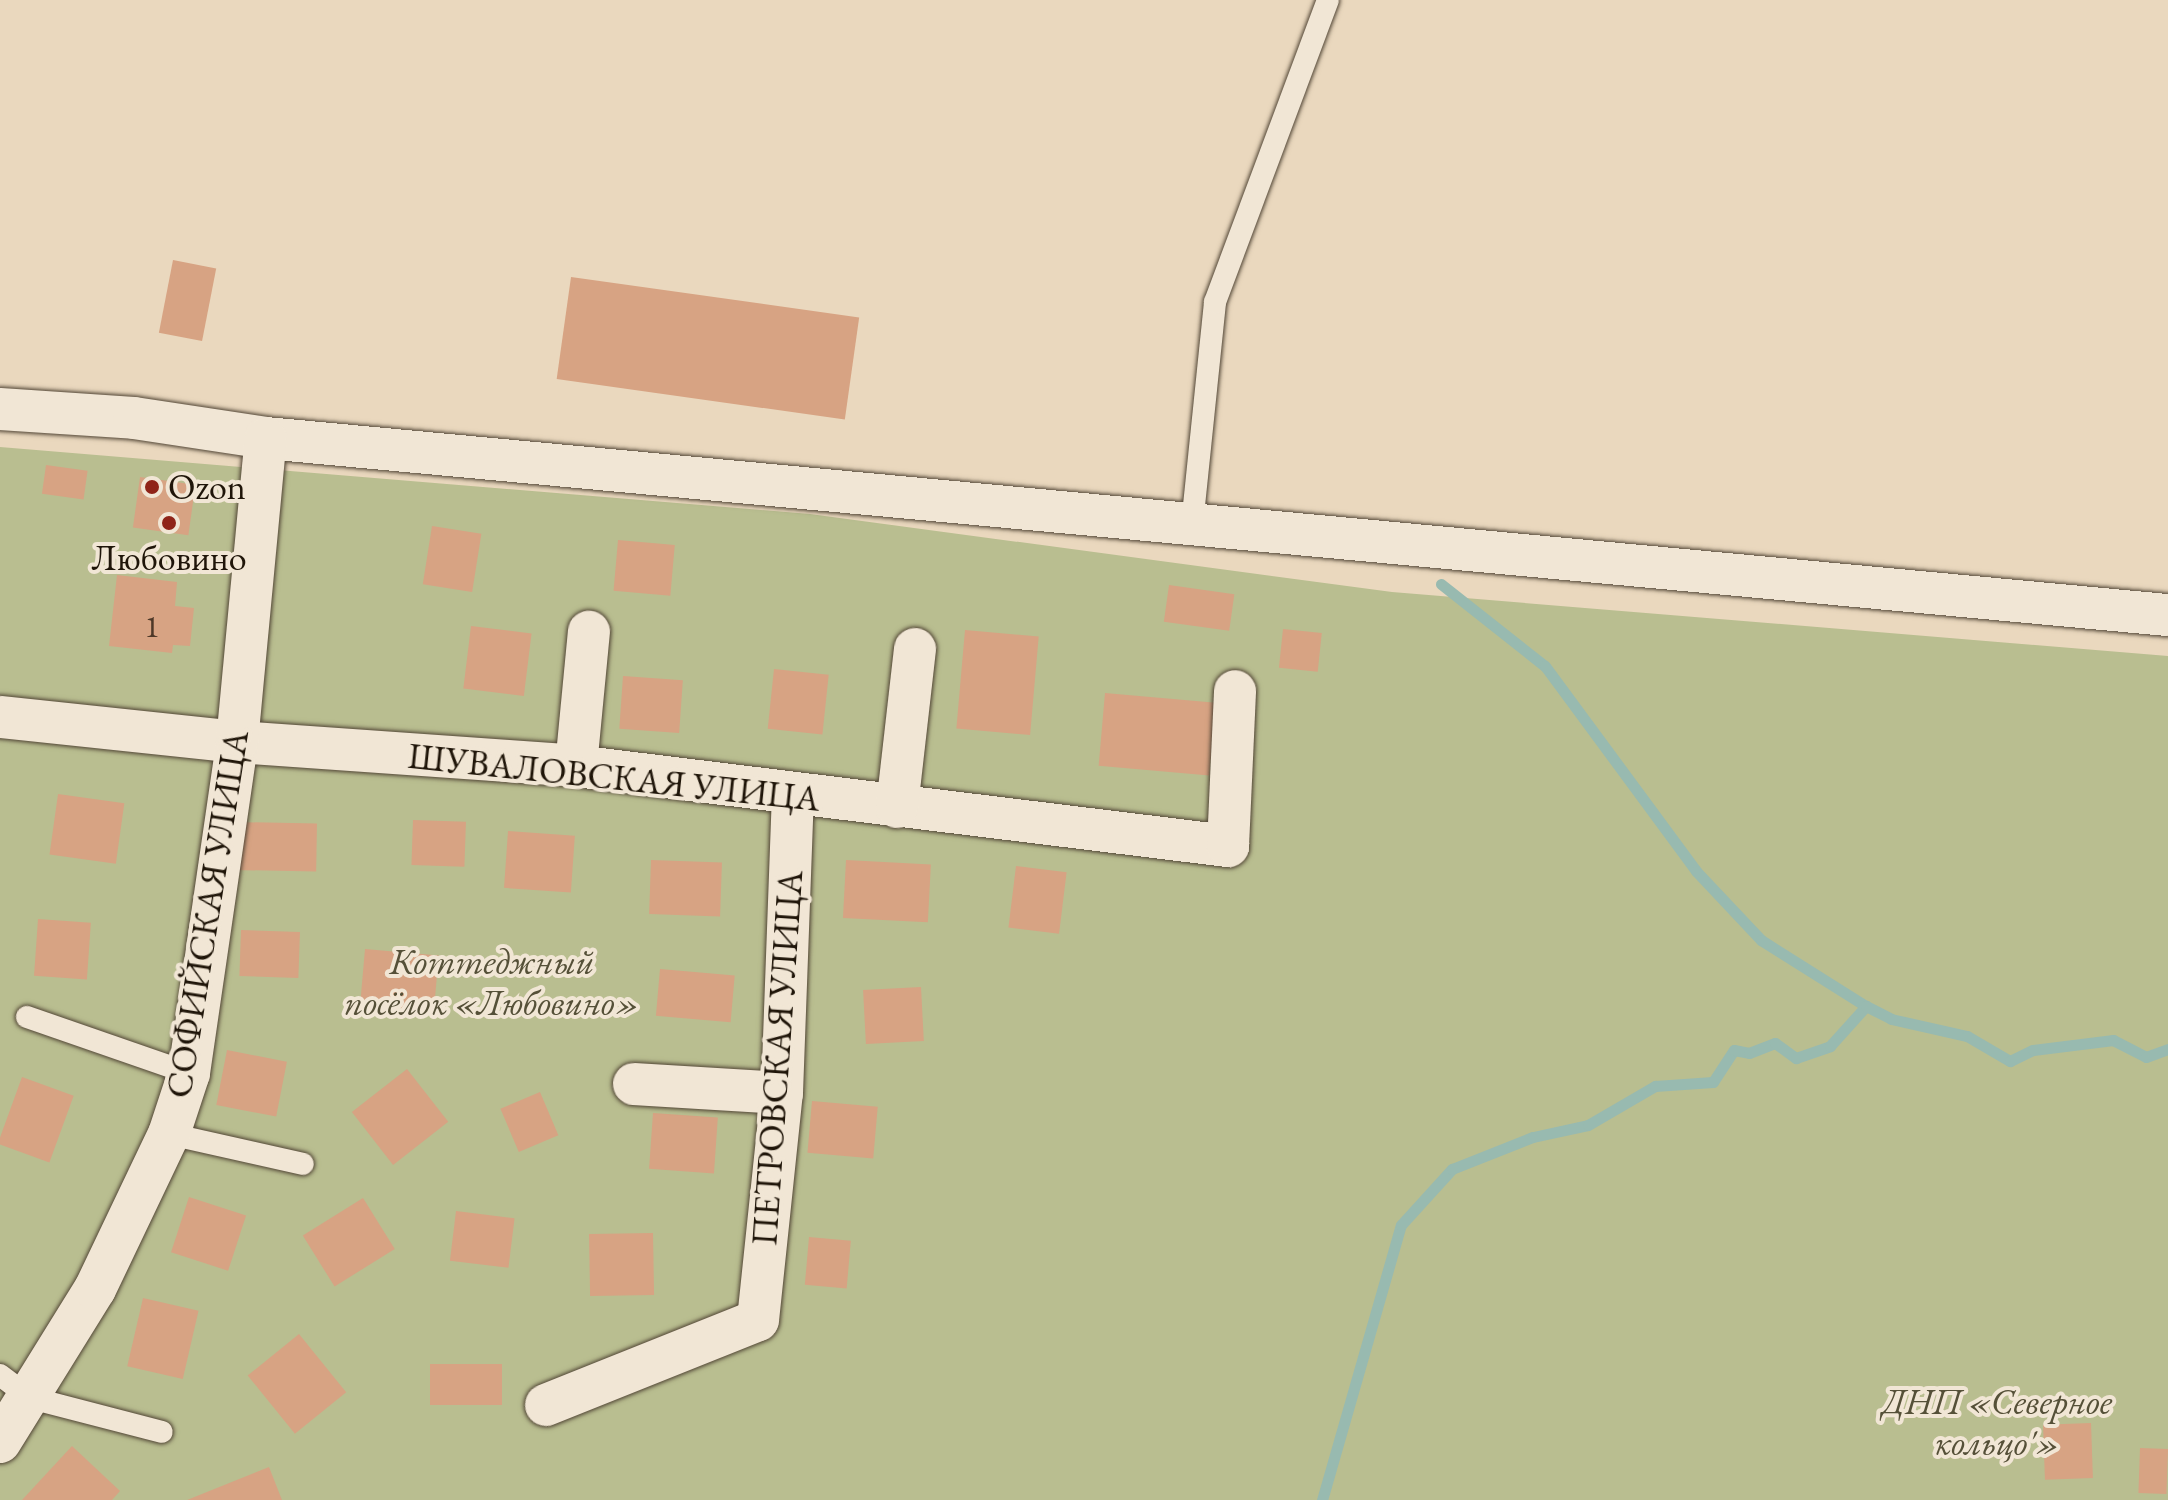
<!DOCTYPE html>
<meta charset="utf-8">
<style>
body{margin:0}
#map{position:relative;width:2168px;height:1500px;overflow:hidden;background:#ead8be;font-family:"EB Garamond",serif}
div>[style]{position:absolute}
.green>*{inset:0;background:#b9be90}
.stream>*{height:11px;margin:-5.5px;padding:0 5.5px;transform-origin:5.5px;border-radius:5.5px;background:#98bab0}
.building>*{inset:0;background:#d7a383;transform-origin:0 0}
.roads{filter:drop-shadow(0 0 2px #524636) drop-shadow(0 0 2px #524636)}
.service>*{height:22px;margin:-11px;padding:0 11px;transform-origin:11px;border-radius:11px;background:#f1e6d5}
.minor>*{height:42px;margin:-21px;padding:0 21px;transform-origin:21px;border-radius:21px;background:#f1e6d5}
.dots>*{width:22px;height:22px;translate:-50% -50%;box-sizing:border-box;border:4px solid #f1e6d5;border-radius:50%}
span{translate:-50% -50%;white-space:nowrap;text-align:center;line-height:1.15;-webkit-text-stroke:8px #f1e6d5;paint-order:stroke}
.number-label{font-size:32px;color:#4d3828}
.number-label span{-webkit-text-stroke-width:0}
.poi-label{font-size:36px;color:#1f1509}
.left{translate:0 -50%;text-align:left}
.street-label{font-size:36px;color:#1f1509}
.park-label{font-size:36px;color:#555038;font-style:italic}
</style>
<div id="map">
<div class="green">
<i style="clip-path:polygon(0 447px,810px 514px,1392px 592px,2168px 656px,2168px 1500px,0 1500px)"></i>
</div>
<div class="stream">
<i style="left:1441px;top:584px;width:132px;rotate:38.3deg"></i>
<i style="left:1545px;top:666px;width:255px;rotate:53.6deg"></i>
<i style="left:1696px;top:871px;width:95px;rotate:46.7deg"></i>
<i style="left:1761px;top:940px;width:124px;rotate:32.2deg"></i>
<i style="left:1322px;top:1500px;width:286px;rotate:-74deg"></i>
<i style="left:1401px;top:1225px;width:76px;rotate:-47.7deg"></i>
<i style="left:1452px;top:1169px;width:87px;rotate:-21.6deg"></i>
<i style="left:1533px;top:1137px;width:56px;rotate:-12.3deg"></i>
<i style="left:1588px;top:1125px;width:78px;rotate:-30.2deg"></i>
<i style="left:1655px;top:1086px;width:58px;rotate:-3.9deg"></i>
<i style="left:1713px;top:1082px;width:38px;rotate:-57deg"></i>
<i style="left:1734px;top:1050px;width:15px;rotate:11deg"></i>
<i style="left:1749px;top:1053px;width:28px;rotate:-21deg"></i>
<i style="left:1775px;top:1043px;width:26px;rotate:36deg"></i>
<i style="left:1796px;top:1058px;width:36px;rotate:-19deg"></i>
<i style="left:1830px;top:1046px;width:54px;rotate:-48deg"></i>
<i style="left:1866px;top:1006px;width:28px;rotate:27deg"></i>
<i style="left:1891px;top:1019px;width:78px;rotate:12.6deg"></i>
<i style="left:1967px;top:1036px;width:50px;rotate:30.2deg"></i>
<i style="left:2010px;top:1061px;width:25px;rotate:-26deg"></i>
<i style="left:2033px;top:1050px;width:81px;rotate:-7.1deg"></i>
<i style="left:2113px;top:1040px;width:37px;rotate:27deg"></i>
<i style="left:2146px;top:1057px;width:23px;rotate:-20deg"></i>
</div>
<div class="building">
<i style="left:173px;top:260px;width:44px;height:74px;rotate:11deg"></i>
<i style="left:571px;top:277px;width:291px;height:103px;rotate:8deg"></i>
<i style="left:46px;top:465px;width:42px;height:29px;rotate:8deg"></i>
<i style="left:140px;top:477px;width:56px;height:51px;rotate:8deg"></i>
<i style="left:432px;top:526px;width:50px;height:59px;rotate:9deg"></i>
<i style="left:618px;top:540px;width:57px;height:51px;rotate:5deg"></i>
<i style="clip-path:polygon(117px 575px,177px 582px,175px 606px,194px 608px,190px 646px,173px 645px,172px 653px,109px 646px)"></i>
<i style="left:1169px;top:585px;width:66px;height:37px;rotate:8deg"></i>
<i style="left:471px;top:626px;width:61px;height:63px;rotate:7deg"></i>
<i style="left:1283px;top:629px;width:39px;height:39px;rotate:6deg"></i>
<i style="left:965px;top:630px;width:74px;height:99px;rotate:5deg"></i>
<i style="left:774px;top:669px;width:55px;height:60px;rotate:6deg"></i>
<i style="left:623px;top:676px;width:60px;height:53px;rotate:4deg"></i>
<i style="left:1105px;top:693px;width:111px;height:73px;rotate:5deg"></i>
<i style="left:58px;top:794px;width:67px;height:61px;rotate:8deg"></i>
<i style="left:413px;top:820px;width:53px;height:45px;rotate:2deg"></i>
<i style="left:233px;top:822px;width:84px;height:48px;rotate:1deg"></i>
<i style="left:508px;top:831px;width:67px;height:57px;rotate:4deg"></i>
<i style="left:651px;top:860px;width:71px;height:54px;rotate:2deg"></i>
<i style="left:846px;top:860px;width:85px;height:58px;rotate:3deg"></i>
<i style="left:1016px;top:866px;width:51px;height:62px;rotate:7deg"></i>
<i style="left:38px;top:919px;width:53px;height:57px;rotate:4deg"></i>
<i style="left:241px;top:930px;width:59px;height:46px;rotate:2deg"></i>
<i style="left:365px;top:949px;width:74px;height:56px;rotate:5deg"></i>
<i style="left:660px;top:969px;width:75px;height:47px;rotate:5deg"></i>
<i style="left:921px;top:987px;width:54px;height:58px;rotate:87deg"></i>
<i style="left:227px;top:1050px;width:61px;height:56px;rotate:11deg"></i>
<i style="left:407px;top:1069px;width:67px;height:70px;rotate:52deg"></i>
<i style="left:22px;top:1077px;width:55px;height:71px;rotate:20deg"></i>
<i style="left:540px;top:1092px;width:47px;height:43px;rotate:67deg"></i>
<i style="left:812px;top:1101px;width:66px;height:52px;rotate:5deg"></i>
<i style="left:653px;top:1113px;width:65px;height:56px;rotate:4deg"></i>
<i style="left:189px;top:1197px;width:60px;height:58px;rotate:18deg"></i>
<i style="left:363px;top:1198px;width:60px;height:71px;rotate:58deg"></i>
<i style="left:456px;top:1211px;width:59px;height:50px;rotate:7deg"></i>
<i style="left:653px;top:1233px;width:62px;height:64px;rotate:89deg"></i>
<i style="left:809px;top:1237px;width:42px;height:48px;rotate:5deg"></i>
<i style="left:143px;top:1298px;width:57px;height:70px;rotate:13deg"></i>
<i style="left:299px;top:1334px;width:75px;height:66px;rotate:51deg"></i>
<i style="left:502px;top:1364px;width:41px;height:72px;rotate:90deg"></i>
<i style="left:2091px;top:1423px;width:55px;height:48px;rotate:88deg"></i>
<i style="clip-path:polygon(72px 1446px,120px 1491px,112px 1500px,22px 1500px)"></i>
<i style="left:2140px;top:1448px;width:28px;height:45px;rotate:2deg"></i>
<i style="clip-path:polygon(269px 1467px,282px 1500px,187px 1500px)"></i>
</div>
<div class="roads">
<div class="service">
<i style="left:1192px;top:525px;width:224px;rotate:-84.1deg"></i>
<i style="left:1215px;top:302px;width:322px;rotate:-69.5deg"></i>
<i style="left:27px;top:1017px;width:171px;rotate:19.1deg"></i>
<i style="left:169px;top:1134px;width:137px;rotate:12.6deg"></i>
<i style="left:0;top:1375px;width:39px;rotate:37deg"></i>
<i style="left:31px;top:1398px;width:135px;rotate:14.5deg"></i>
</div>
<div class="minor">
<i style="left:0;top:409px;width:134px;rotate:3.8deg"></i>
<i style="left:134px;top:418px;width:134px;rotate:8.6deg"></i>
<i style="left:266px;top:438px;width:1910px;rotate:5.32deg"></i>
<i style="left:0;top:717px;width:238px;rotate:6deg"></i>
<i style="left:237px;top:742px;width:340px;rotate:4deg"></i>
<i style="left:576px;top:766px;width:657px;rotate:7deg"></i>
<i style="left:1228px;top:846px;width:155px;rotate:-87.4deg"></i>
<i style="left:576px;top:766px;width:135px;rotate:-84.5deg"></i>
<i style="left:897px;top:807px;width:159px;rotate:-83.5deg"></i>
<i style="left:634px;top:1084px;width:148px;rotate:3.5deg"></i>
<i style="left:546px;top:1405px;width:228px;rotate:-21.8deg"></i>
<i style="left:758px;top:1320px;width:228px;rotate:-84deg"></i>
<i style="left:782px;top:1093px;width:297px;rotate:-87.9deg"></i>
<i style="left:0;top:1442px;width:180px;rotate:-58.2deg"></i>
<i style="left:95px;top:1289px;width:172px;rotate:-64.5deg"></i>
<i style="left:169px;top:1134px;width:64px;rotate:-71.8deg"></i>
<i style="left:189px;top:1073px;width:334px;rotate:-81.7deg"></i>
<i style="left:237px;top:742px;width:305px;rotate:-84.6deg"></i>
</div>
</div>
<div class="dots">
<i style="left:152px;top:487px;background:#8f2418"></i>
<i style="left:169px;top:523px;background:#8f2418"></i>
</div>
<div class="number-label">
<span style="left:152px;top:626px">1</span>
</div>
<div class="poi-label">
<span class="left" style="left:168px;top:487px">Ozon</span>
<span style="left:169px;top:558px">Любовино</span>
</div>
<div class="street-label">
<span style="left:614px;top:777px;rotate:6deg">ШУВАЛОВСКАЯ УЛИЦА</span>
<span style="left:207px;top:914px;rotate:-81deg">СОФИЙСКАЯ УЛИЦА</span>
<span style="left:777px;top:1058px;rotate:-86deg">ПЕТРОВСКАЯ УЛИЦА</span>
</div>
<div class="park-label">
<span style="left:492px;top:982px">Коттеджный<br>посёлок «Любовино»</span>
<span style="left:1997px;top:1422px">ДНП «Северное<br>кольцо'»</span>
</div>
</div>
